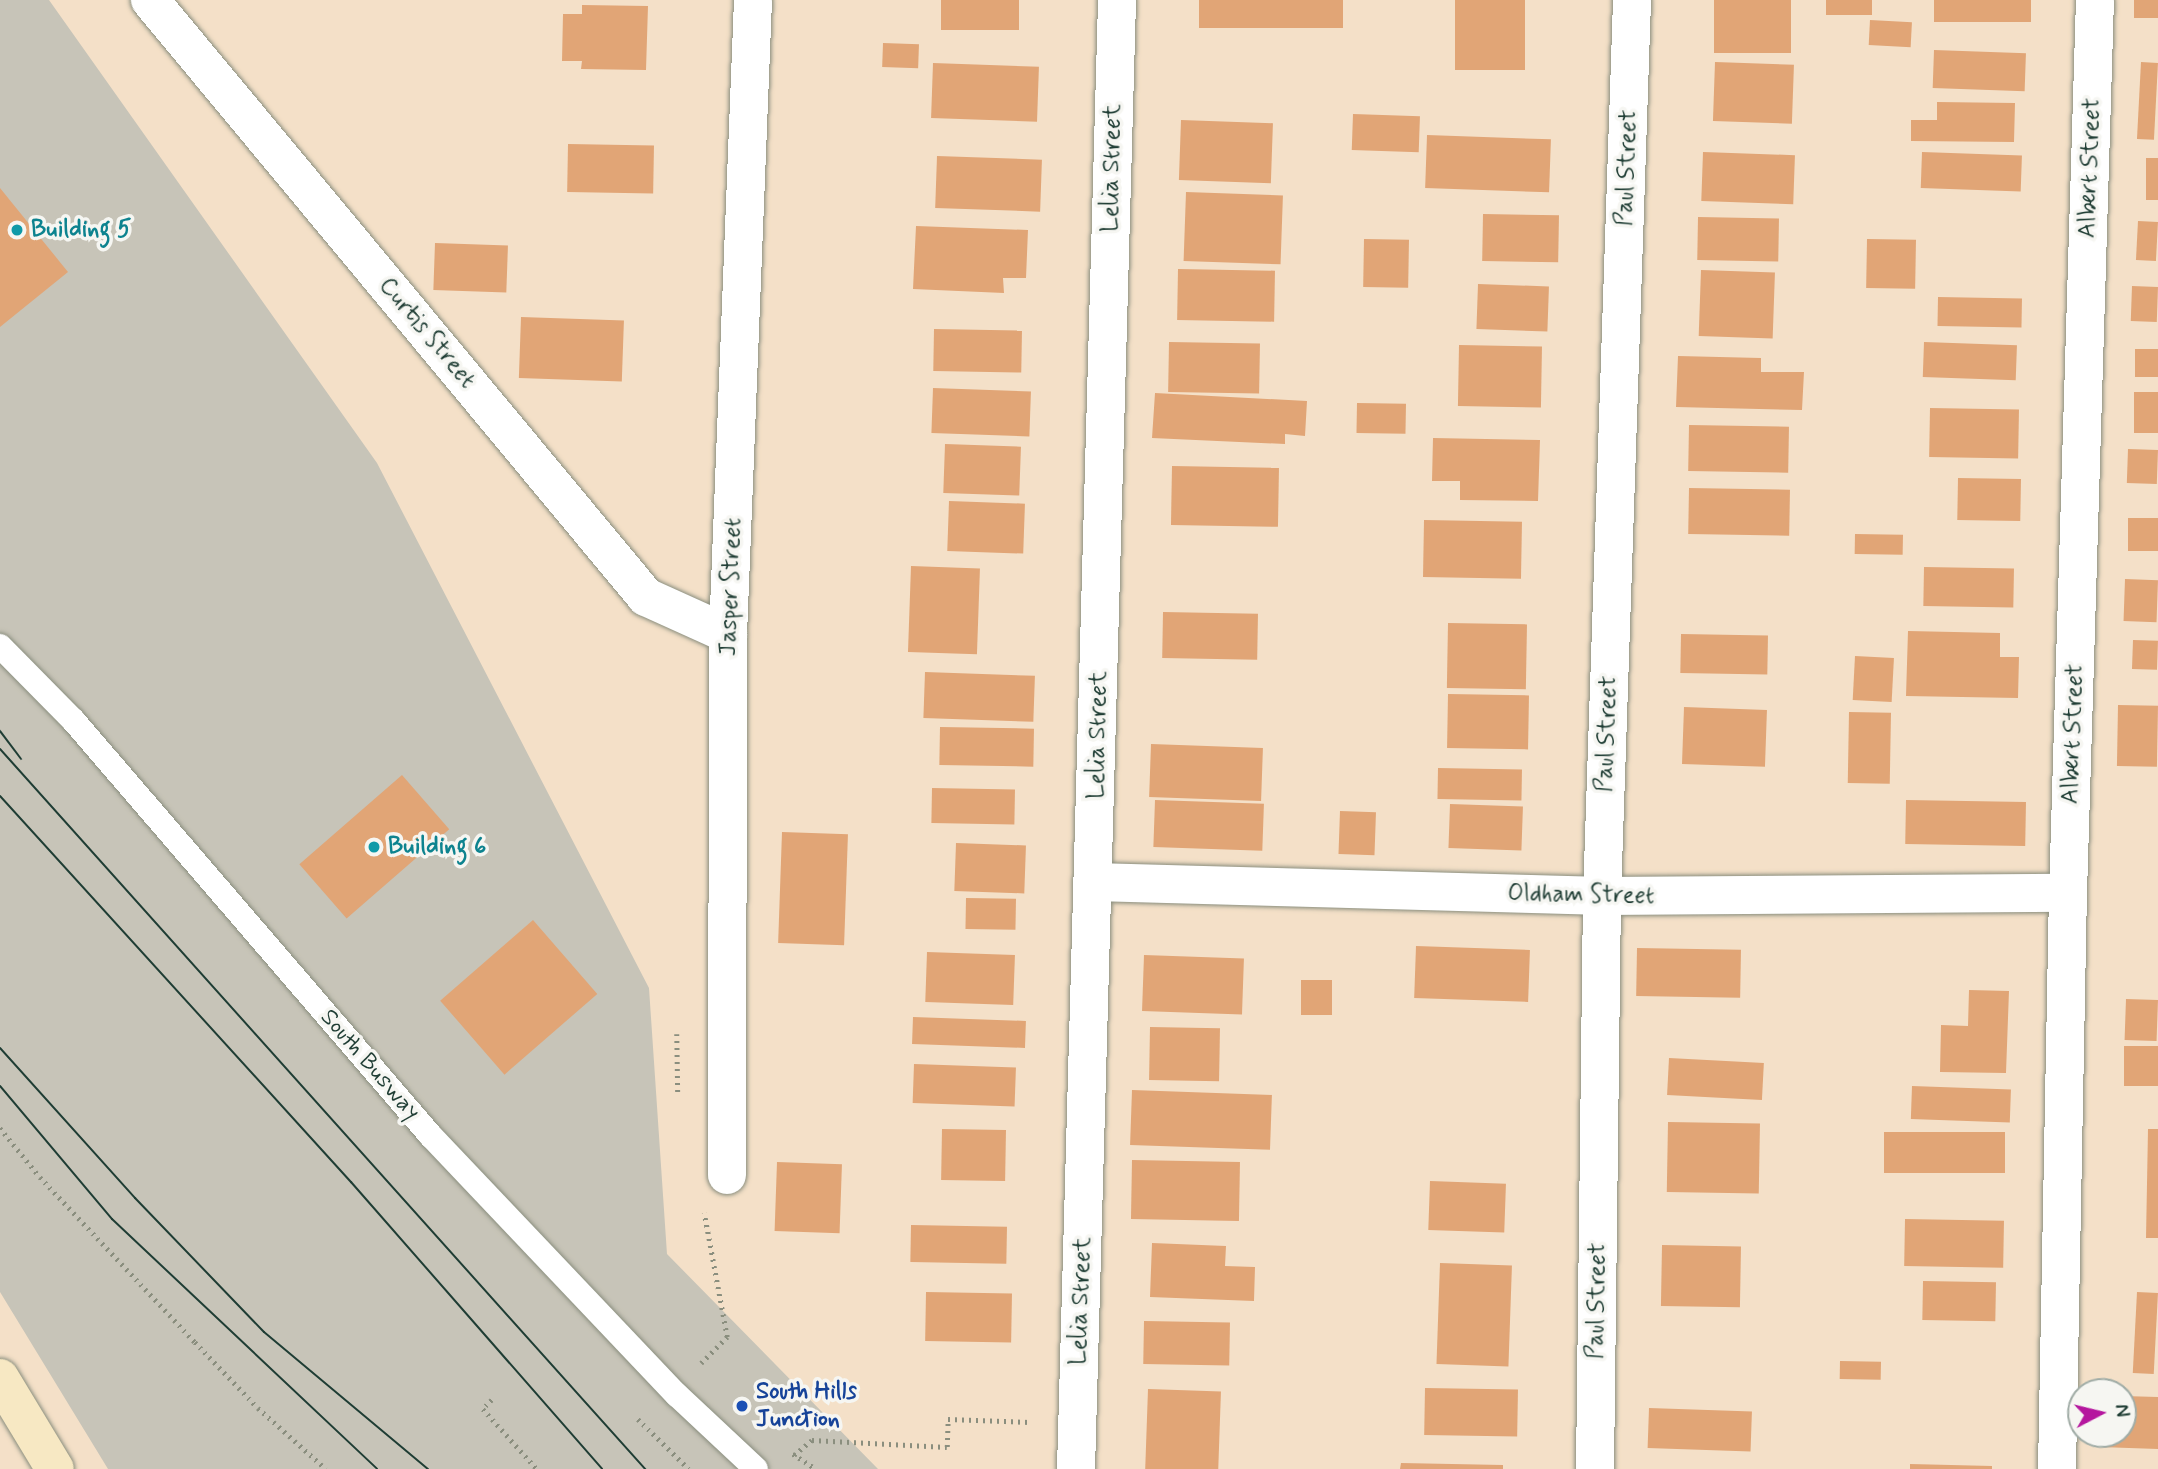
<!DOCTYPE html>
<style>
body{margin:0}
#map{position:relative;width:2158px;height:1469px;overflow:hidden;background:#f4e0c8;font-family:Mynerve,sans-serif}
div>[style]{position:absolute}
.industrial>*{inset:0;background:#c7c4b8}
.building>*{inset:0;background:#e1a576;transform-origin:0 0}
.path>*{height:4.5px;margin-top:-2.25px;transform-origin:0;background:repeating-linear-gradient(90deg,#8a8e7e 0 2px,transparent 0 7px)}
.roads{filter:drop-shadow(0 0 2px #8a8e7e) drop-shadow(0 0 2px #8a8e7e)}
.lane>*{height:24px;margin:-12px;padding:0 12px;transform-origin:12px;border-radius:12px;background:#fff}
.street>*{height:38px;margin:-19px;padding:0 19px;transform-origin:19px;border-radius:19px;background:#fff}
.secondary>*{height:38px;margin:-19px;padding:0 19px;transform-origin:19px;border-radius:19px;background:#f7e8c3}
.tram>*{height:2px;margin:-1px;padding:0 1px;transform-origin:1px;border-radius:1px;background:#1f3d34}
.dots>*{width:19px;height:19px;translate:-50% -50%;box-sizing:border-box;border:4px solid #f6f6f2;border-radius:50%}
span{translate:-50% -50%;white-space:nowrap;text-align:center;line-height:1.15;-webkit-text-stroke:7px #f6f6f2;paint-order:stroke}
.street-label{font-size:24px;color:#1f3d34}
.culture-label{font-size:24px;color:#0d838f;font-weight:700}
.left{translate:0 -50%;text-align:left}
.transit-label{font-size:24px;color:#164399;font-weight:700}
.north{position:absolute;left:2067px;top:1378px;width:70px;height:70px;box-sizing:border-box;background:#f6f6f2;border:2px solid #a0aca6;border-radius:50%;rotate:83deg;font-size:19px;font-weight:700;line-height:28px;text-align:center;color:#1f3d34}
.north::after{content:'';display:block;margin:auto;width:24px;height:32px;background:#b5179e;clip-path:polygon(50% 0,100% 100%,50% 72%,0 100%)}
</style>
<div id="map">
<div class="industrial">
<i style="clip-path:polygon(0 0,49px 0,377px 463px,649px 988px,667px 1254px,878px 1469px,108px 1469px,0 1292px)"></i>
</div>
<div class="building">
<i style="left:941px;top:0;width:78px;height:30px"></i>
<i style="left:1199px;top:0;width:144px;height:28px"></i>
<i style="left:1455px;top:0;width:70px;height:70px"></i>
<i style="left:1714px;top:0;width:77px;height:53px"></i>
<i style="left:1826px;top:0;width:46px;height:15px"></i>
<i style="left:1934px;top:0;width:97px;height:22px"></i>
<i style="left:2134px;top:0;width:24px;height:18px"></i>
<i style="clip-path:polygon(582px 5px,648px 6px,646px 70px,581px 69px,582px 61px,562px 61px,563px 14px,582px 14px)"></i>
<i style="left:1870px;top:20px;width:42px;height:25px;rotate:3deg"></i>
<i style="left:883px;top:43px;width:36px;height:24px;rotate:2deg"></i>
<i style="left:1934px;top:50px;width:92px;height:38px;rotate:2deg"></i>
<i style="left:1715px;top:62px;width:79px;height:59px;rotate:2deg"></i>
<i style="left:2141px;top:62px;width:17px;height:77px;rotate:3deg"></i>
<i style="left:933px;top:63px;width:106px;height:55px;rotate:2deg"></i>
<i style="clip-path:polygon(1937px 102px,2015px 103px,2014px 142px,1911px 141px,1911px 120px,1937px 120px)"></i>
<i style="left:1353px;top:114px;width:67px;height:36px;rotate:2deg"></i>
<i style="left:1181px;top:120px;width:92px;height:60px;rotate:2deg"></i>
<i style="left:1427px;top:135px;width:124px;height:53px;rotate:2deg"></i>
<i style="left:568px;top:144px;width:86px;height:48px;rotate:1deg"></i>
<i style="left:1703px;top:152px;width:92px;height:49px;rotate:2deg"></i>
<i style="left:1922px;top:152px;width:100px;height:36px;rotate:2deg"></i>
<i style="left:937px;top:156px;width:105px;height:52px;rotate:2deg"></i>
<i style="left:2146px;top:158px;width:12px;height:42px"></i>
<i style="clip-path:polygon(0 188px,68px 272px,0 327px)"></i>
<i style="left:1186px;top:192px;width:97px;height:69px;rotate:2deg"></i>
<i style="left:1483px;top:214px;width:76px;height:47px;rotate:1deg"></i>
<i style="left:1698px;top:217px;width:81px;height:43px;rotate:1deg"></i>
<i style="left:2138px;top:221px;width:20px;height:39px;rotate:3deg"></i>
<i style="clip-path:polygon(916px 226px,1028px 230px,1026px 278px,1003px 278px,1004px 293px,913px 289px)"></i>
<i style="left:1364px;top:239px;width:45px;height:48px;rotate:1deg"></i>
<i style="left:1867px;top:239px;width:49px;height:49px;rotate:1deg"></i>
<i style="left:435px;top:243px;width:73px;height:47px;rotate:2deg"></i>
<i style="left:1178px;top:269px;width:97px;height:51px;rotate:1deg"></i>
<i style="left:1701px;top:270px;width:74px;height:66px;rotate:2deg"></i>
<i style="left:1478px;top:284px;width:71px;height:45px;rotate:2deg"></i>
<i style="left:2132px;top:286px;width:26px;height:35px;rotate:2deg"></i>
<i style="left:1938px;top:297px;width:84px;height:29px;rotate:1deg"></i>
<i style="left:521px;top:317px;width:103px;height:61px;rotate:2deg"></i>
<i style="left:934px;top:329px;width:88px;height:42px;rotate:1deg"></i>
<i style="left:1169px;top:342px;width:91px;height:50px;rotate:1deg"></i>
<i style="left:1924px;top:342px;width:93px;height:35px;rotate:2deg"></i>
<i style="left:1459px;top:345px;width:83px;height:61px;rotate:1deg"></i>
<i style="left:2135px;top:349px;width:23px;height:28px"></i>
<i style="clip-path:polygon(1678px 356px,1761px 358px,1761px 372px,1804px 372px,1802px 410px,1676px 407px)"></i>
<i style="left:933px;top:388px;width:98px;height:45px;rotate:2deg"></i>
<i style="left:2134px;top:392px;width:24px;height:41px"></i>
<i style="clip-path:polygon(1155px 393px,1307px 401px,1305px 436px,1285px 434px,1285px 444px,1152px 438px)"></i>
<i style="left:1357px;top:403px;width:49px;height:30px;rotate:1deg"></i>
<i style="left:1930px;top:408px;width:89px;height:49px;rotate:1deg"></i>
<i style="left:1689px;top:425px;width:100px;height:46px;rotate:1deg"></i>
<i style="clip-path:polygon(1433px 438px,1540px 440px,1538px 501px,1460px 500px,1460px 481px,1432px 481px)"></i>
<i style="left:945px;top:444px;width:76px;height:49px;rotate:2deg"></i>
<i style="left:2128px;top:449px;width:30px;height:34px;rotate:2deg"></i>
<i style="left:1172px;top:466px;width:107px;height:59px;rotate:1deg"></i>
<i style="left:1958px;top:478px;width:63px;height:42px;rotate:1deg"></i>
<i style="left:1689px;top:488px;width:101px;height:46px;rotate:1deg"></i>
<i style="left:949px;top:501px;width:76px;height:50px;rotate:2deg"></i>
<i style="left:2128px;top:518px;width:30px;height:33px"></i>
<i style="left:1424px;top:520px;width:98px;height:57px;rotate:1deg"></i>
<i style="left:1855px;top:534px;width:48px;height:20px;rotate:1deg"></i>
<i style="left:911px;top:566px;width:69px;height:86px;rotate:2deg"></i>
<i style="left:1924px;top:567px;width:90px;height:39px;rotate:1deg"></i>
<i style="left:2125px;top:579px;width:33px;height:42px;rotate:2deg"></i>
<i style="left:1163px;top:612px;width:95px;height:46px;rotate:1deg"></i>
<i style="left:1448px;top:623px;width:79px;height:65px;rotate:1deg"></i>
<i style="clip-path:polygon(1908px 631px,2000px 633px,2000px 657px,2019px 657px,2018px 698px,1906px 696px)"></i>
<i style="left:1681px;top:634px;width:87px;height:39px;rotate:1deg"></i>
<i style="left:2133px;top:640px;width:25px;height:29px;rotate:2deg"></i>
<i style="left:1855px;top:656px;width:39px;height:44px;rotate:3deg"></i>
<i style="left:925px;top:672px;width:110px;height:46px;rotate:2deg"></i>
<i style="left:1448px;top:694px;width:81px;height:54px;rotate:1deg"></i>
<i style="left:2118px;top:705px;width:40px;height:61px;rotate:1deg"></i>
<i style="left:1684px;top:707px;width:83px;height:57px;rotate:2deg"></i>
<i style="left:1849px;top:712px;width:42px;height:71px;rotate:1deg"></i>
<i style="left:940px;top:727px;width:94px;height:38px;rotate:1deg"></i>
<i style="left:1151px;top:744px;width:112px;height:53px;rotate:2deg"></i>
<i style="left:1438px;top:768px;width:84px;height:31px;rotate:1deg"></i>
<i style="left:402px;top:775px;width:72px;height:136px;rotate:49deg"></i>
<i style="left:932px;top:788px;width:83px;height:35px;rotate:1deg"></i>
<i style="left:1155px;top:800px;width:109px;height:47px;rotate:2deg"></i>
<i style="left:1906px;top:800px;width:120px;height:44px;rotate:1deg"></i>
<i style="left:1450px;top:804px;width:73px;height:44px;rotate:2deg"></i>
<i style="left:1340px;top:811px;width:36px;height:43px;rotate:2deg"></i>
<i style="left:782px;top:832px;width:66px;height:111px;rotate:2deg"></i>
<i style="left:956px;top:843px;width:70px;height:48px;rotate:2deg"></i>
<i style="left:966px;top:898px;width:50px;height:31px;rotate:1deg"></i>
<i style="left:533px;top:920px;width:98px;height:123px;rotate:49deg"></i>
<i style="left:1416px;top:946px;width:114px;height:52px;rotate:2deg"></i>
<i style="left:1637px;top:948px;width:104px;height:48px;rotate:1deg"></i>
<i style="left:927px;top:952px;width:88px;height:50px;rotate:2deg"></i>
<i style="left:1144px;top:955px;width:100px;height:56px;rotate:2deg"></i>
<i style="left:1301px;top:980px;width:31px;height:35px"></i>
<i style="clip-path:polygon(1969px 990px,2009px 991px,2006px 1073px,1940px 1072px,1941px 1025px,1968px 1026px)"></i>
<i style="left:2126px;top:999px;width:32px;height:41px;rotate:2deg"></i>
<i style="left:913px;top:1017px;width:113px;height:27px;rotate:2deg"></i>
<i style="left:1150px;top:1027px;width:70px;height:53px;rotate:1deg"></i>
<i style="left:2124px;top:1046px;width:34px;height:40px"></i>
<i style="left:1669px;top:1058px;width:95px;height:37px;rotate:3deg"></i>
<i style="left:914px;top:1064px;width:102px;height:39px;rotate:2deg"></i>
<i style="left:1912px;top:1086px;width:99px;height:33px;rotate:2deg"></i>
<i style="left:1132px;top:1090px;width:140px;height:55px;rotate:2deg"></i>
<i style="left:1668px;top:1122px;width:92px;height:70px;rotate:1deg"></i>
<i style="left:942px;top:1129px;width:64px;height:51px;rotate:1deg"></i>
<i style="clip-path:polygon(2148px 1129px,2158px 1129px,2158px 1238px,2146px 1238px)"></i>
<i style="left:1884px;top:1132px;width:121px;height:41px"></i>
<i style="left:1132px;top:1160px;width:108px;height:59px;rotate:1deg"></i>
<i style="left:777px;top:1162px;width:65px;height:69px;rotate:2deg"></i>
<i style="left:1430px;top:1181px;width:76px;height:49px;rotate:2deg"></i>
<i style="left:1905px;top:1219px;width:99px;height:47px;rotate:1deg"></i>
<i style="left:911px;top:1225px;width:96px;height:37px;rotate:1deg"></i>
<i style="clip-path:polygon(1152px 1243px,1226px 1246px,1225px 1266px,1255px 1267px,1254px 1301px,1150px 1297px)"></i>
<i style="left:1662px;top:1245px;width:79px;height:61px;rotate:1deg"></i>
<i style="left:1440px;top:1263px;width:72px;height:101px;rotate:2deg"></i>
<i style="left:1923px;top:1281px;width:73px;height:39px;rotate:1deg"></i>
<i style="left:926px;top:1292px;width:86px;height:49px;rotate:1deg"></i>
<i style="left:2137px;top:1292px;width:21px;height:81px;rotate:3deg"></i>
<i style="left:1144px;top:1321px;width:86px;height:43px;rotate:1deg"></i>
<i style="left:1840px;top:1361px;width:41px;height:18px;rotate:1deg"></i>
<i style="left:1425px;top:1388px;width:93px;height:47px;rotate:1deg"></i>
<i style="left:1148px;top:1389px;width:73px;height:80px;rotate:2deg"></i>
<i style="clip-path:polygon(2123px 1396px,2158px 1397px,2158px 1449px,2100px 1447px,2100px 1434px,2123px 1434px)"></i>
<i style="left:1649px;top:1408px;width:103px;height:40px;rotate:2deg"></i>
<i style="clip-path:polygon(1401px 1463px,1503px 1465px,1503px 1469px,1400px 1469px)"></i>
<i style="clip-path:polygon(1910px 1464px,1992px 1466px,1992px 1469px,1910px 1469px)"></i>
</div>
<div class="path">
<i style="left:677px;top:1034px;width:61px;rotate:89.1deg"></i>
<i style="left:0;top:1128px;width:63px;rotate:50.8deg"></i>
<i style="left:40px;top:1177px;width:226px;rotate:46.8deg"></i>
<i style="left:195px;top:1342px;width:91px;rotate:46.3deg"></i>
<i style="left:258px;top:1408px;width:91px;rotate:41.9deg"></i>
<i style="left:701px;top:1363px;width:37px;rotate:-45deg"></i>
<i style="left:727px;top:1337px;width:126px;rotate:-100.5deg"></i>
<i style="left:492px;top:1400px;width:13px;rotate:135deg"></i>
<i style="left:483px;top:1409px;width:81px;rotate:48deg"></i>
<i style="left:638px;top:1419px;width:71px;rotate:44.4deg"></i>
<i style="left:793px;top:1454px;width:27px;rotate:33deg"></i>
<i style="left:794px;top:1455px;width:23px;rotate:-40deg"></i>
<i style="left:812px;top:1440px;width:135px;rotate:3deg"></i>
<i style="left:947px;top:1447px;width:28px;rotate:-88deg"></i>
<i style="left:948px;top:1419px;width:82px;rotate:2.1deg"></i>
</div>
<div class="roads">
<div class="lane">
<i style="left:0;top:646px;width:104px;rotate:45.4deg"></i>
<i style="left:73px;top:720px;width:549px;rotate:49.29deg"></i>
<i style="left:431px;top:1136px;width:357px;rotate:46.5deg"></i>
<i style="left:677px;top:1395px;width:108px;rotate:43.1deg"></i>
</div>
<div class="street">
<i style="left:150px;top:0;width:776px;rotate:50.28deg"></i>
<i style="left:646px;top:597px;width:90px;rotate:24.3deg"></i>
<i style="left:1094px;top:882px;width:508px;rotate:1.58deg"></i>
<i style="left:1602px;top:896px;width:466px;rotate:-0.4deg"></i>
<i style="left:727px;top:1175px;width:541px;rotate:-89.89deg"></i>
<i style="left:728px;top:634px;width:634px;rotate:-87.74deg"></i>
<i style="left:1076px;top:1469px;width:1470px;rotate:-88.4deg"></i>
<i style="left:1595px;top:1469px;width:573px;rotate:-89.3deg"></i>
<i style="left:1602px;top:896px;width:897px;rotate:-88.08deg"></i>
<i style="left:2057px;top:1469px;width:576px;rotate:-88.91deg"></i>
<i style="left:2068px;top:893px;width:893px;rotate:-88.27deg"></i>
</div>
<div class="secondary">
<i style="left:0;top:1378px;width:106px;rotate:58.9deg"></i>
</div>
</div>
<div class="tram">
<i style="left:0;top:731px;width:35px;rotate:53deg"></i>
<i style="left:0;top:749px;width:967px;rotate:48.14deg"></i>
<i style="left:0;top:796px;width:522px;rotate:47.72deg"></i>
<i style="left:351px;top:1182px;width:381px;rotate:48.8deg"></i>
<i style="left:0;top:1048px;width:202px;rotate:48deg"></i>
<i style="left:135px;top:1198px;width:186px;rotate:46.1deg"></i>
<i style="left:264px;top:1332px;width:214px;rotate:39.9deg"></i>
<i style="left:0;top:1086px;width:174px;rotate:49.9deg"></i>
<i style="left:112px;top:1219px;width:364px;rotate:43.3deg"></i>
</div>
<div class="dots">
<i style="left:17px;top:230px;background:#0f9aa8"></i>
<i style="left:374px;top:847px;background:#0f9aa8"></i>
<i style="left:742px;top:1406px;background:#1a4fb4"></i>
</div>
<div class="street-label">
<span style="left:1112px;top:168px;rotate:-89deg">Lelia Street</span>
<span style="left:1627px;top:168px;rotate:-88deg">Paul Street</span>
<span style="left:2090px;top:168px;rotate:-88deg">Albert Street</span>
<span style="left:427px;top:333px;rotate:50deg">Curtis Street</span>
<span style="left:731px;top:587px;rotate:-88deg">Jasper Street</span>
<span style="left:1607px;top:734px;rotate:-88deg">Paul Street</span>
<span style="left:2073px;top:734px;rotate:-88deg">Albert Street</span>
<span style="left:1098px;top:735px;rotate:-89deg">Lelia Street</span>
<span style="left:1581px;top:895px;rotate:1deg">Oldham Street</span>
<span style="left:370px;top:1065px;rotate:49deg">South Busway</span>
<span style="left:1081px;top:1301px;rotate:-88deg">Lelia Street</span>
<span style="left:1597px;top:1301px;rotate:-89deg">Paul Street</span>
</div>
<div class="culture-label">
<span class="left" style="left:31px;top:230px">Building 5</span>
<span class="left" style="left:388px;top:847px">Building 6</span>
</div>
<div class="transit-label">
<span class="left" style="left:756px;top:1406px">South Hills<br>Junction</span>
</div>
<div class="north">N</div>
</div>
